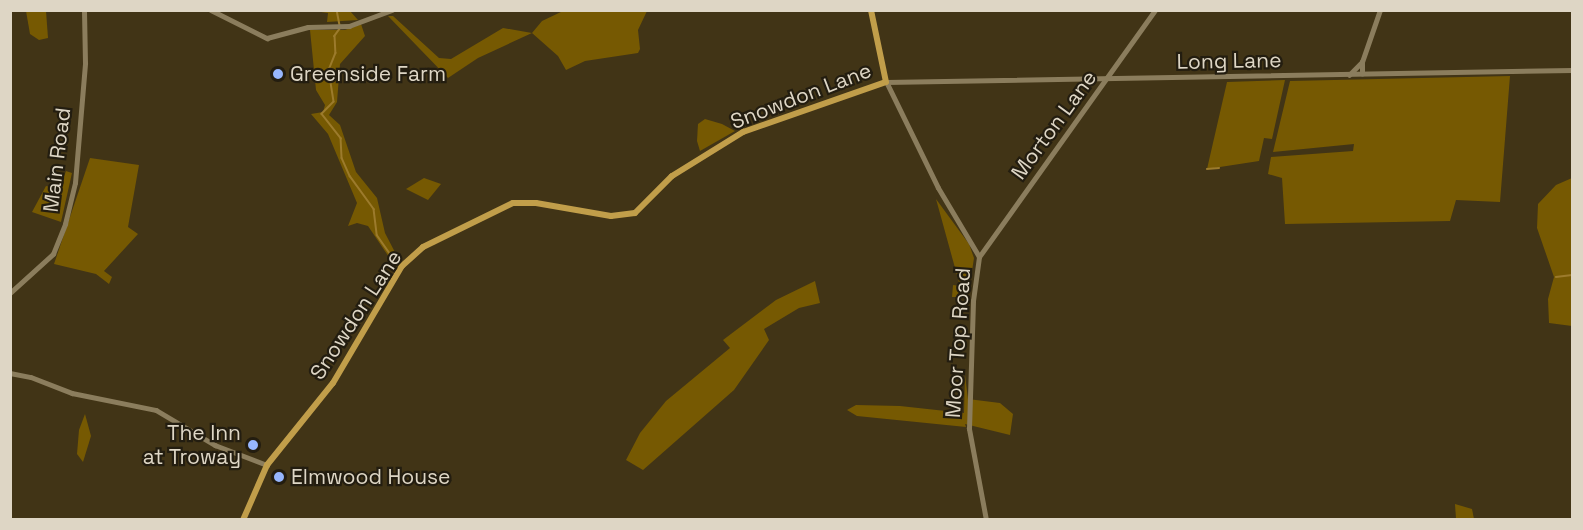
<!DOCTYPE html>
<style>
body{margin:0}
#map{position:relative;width:1583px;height:530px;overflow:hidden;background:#413416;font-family:"Space Grotesk",sans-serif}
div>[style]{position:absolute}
.green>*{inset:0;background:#765902}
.stream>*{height:1.5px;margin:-0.75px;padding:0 0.75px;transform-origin:0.75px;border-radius:0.75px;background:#9c7b2c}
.minor>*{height:4.5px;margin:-2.25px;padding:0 2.25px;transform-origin:2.25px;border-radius:2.25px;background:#8b7d5d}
.major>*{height:6px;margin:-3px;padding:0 3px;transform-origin:3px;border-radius:3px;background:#c19e4a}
.dots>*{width:16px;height:16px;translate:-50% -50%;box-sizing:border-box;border:3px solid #231d10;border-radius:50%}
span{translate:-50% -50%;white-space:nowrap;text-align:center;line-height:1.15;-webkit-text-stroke:4.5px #231d10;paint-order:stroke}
.street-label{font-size:21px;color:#ded6c5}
.poi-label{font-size:21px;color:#ded6c5}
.left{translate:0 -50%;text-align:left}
.right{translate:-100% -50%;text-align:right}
.frame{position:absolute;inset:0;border:12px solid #ded6c5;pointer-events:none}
</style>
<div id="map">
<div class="green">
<i style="clip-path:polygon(26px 11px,46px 11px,48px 38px,39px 40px,30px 34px)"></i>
<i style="clip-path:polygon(314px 11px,350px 11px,358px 20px,327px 22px,328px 13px)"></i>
<i style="clip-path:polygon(563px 11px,647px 11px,638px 30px,640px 49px,638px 53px,585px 61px,566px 70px,558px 56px,532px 33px,478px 58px,448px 78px,388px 16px,393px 16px,439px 58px,451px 59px,503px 28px,532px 33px,542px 21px)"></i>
<i style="clip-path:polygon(361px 24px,365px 36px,340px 64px,337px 102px,329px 115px,340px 125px,356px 172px,377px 198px,385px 233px,399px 260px,395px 266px,368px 226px,357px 223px,348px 226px,357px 203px,328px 134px,311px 114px,323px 112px,325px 105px,316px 90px,310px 30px,345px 30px)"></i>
<i style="clip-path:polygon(1510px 76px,1500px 202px,1456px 200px,1450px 221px,1285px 224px,1282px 178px,1268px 174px,1271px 157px,1353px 151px,1354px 144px,1273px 152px,1290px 81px)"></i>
<i style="clip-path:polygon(1285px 80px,1272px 139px,1264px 138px,1259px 161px,1207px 169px,1227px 82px)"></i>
<i style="clip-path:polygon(705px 119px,722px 124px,735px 131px,700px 151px,697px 141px,698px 124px)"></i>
<i style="clip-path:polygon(90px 158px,139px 165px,128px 227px,138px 234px,104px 271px,112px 277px,109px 284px,96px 274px,54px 264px)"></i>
<i style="clip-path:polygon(66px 171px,72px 173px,61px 222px,32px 212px,46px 186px,54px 188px,57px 177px,63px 179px)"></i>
<i style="clip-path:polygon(424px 178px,441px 184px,428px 200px,406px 189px)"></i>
<i style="clip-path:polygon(1572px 178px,1572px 326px,1549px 323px,1548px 299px,1554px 277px,1537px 228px,1538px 204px,1556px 185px)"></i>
<i style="clip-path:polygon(936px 199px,969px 244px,974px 258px,968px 297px,952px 297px,953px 285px,960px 286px)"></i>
<i style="clip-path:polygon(815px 281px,820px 303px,799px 308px,764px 329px,769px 340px,734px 390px,643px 470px,626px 460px,640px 433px,666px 401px,730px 348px,723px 340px,776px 300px)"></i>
<i style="clip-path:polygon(965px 375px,968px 399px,1000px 403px,1013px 414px,1010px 435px,965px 424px,966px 427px,857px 416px,847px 410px,856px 405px,900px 406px,964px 413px)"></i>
<i style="clip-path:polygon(85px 414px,91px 436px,83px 462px,77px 454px,79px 430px)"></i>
<i style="clip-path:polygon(1455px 504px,1472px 509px,1474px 519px,1456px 519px)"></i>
</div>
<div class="stream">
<i style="left:337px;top:10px;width:15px;rotate:79deg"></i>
<i style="left:340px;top:29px;width:9px;rotate:126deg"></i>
<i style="left:335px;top:36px;width:17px;rotate:87deg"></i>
<i style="left:336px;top:53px;width:18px;rotate:112deg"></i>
<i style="left:329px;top:70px;width:32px;rotate:81deg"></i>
<i style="left:334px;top:102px;width:17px;rotate:135deg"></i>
<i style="left:322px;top:114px;width:31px;rotate:52deg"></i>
<i style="left:341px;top:138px;width:20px;rotate:87deg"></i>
<i style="left:342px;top:158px;width:20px;rotate:66deg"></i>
<i style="left:350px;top:176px;width:41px;rotate:54deg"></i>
<i style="left:374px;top:209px;width:26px;rotate:83deg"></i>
<i style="left:377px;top:235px;width:35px;rotate:55deg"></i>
<i style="left:1207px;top:169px;width:12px;rotate:-5deg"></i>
<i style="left:1556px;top:277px;width:16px;rotate:-7deg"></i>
</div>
<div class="minor">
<i style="left:211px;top:10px;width:63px;rotate:26.6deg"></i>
<i style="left:267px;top:38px;width:42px;rotate:-15deg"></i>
<i style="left:308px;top:27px;width:41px;rotate:-1.4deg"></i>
<i style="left:349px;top:26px;width:46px;rotate:-20.4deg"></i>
<i style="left:1362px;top:74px;width:12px;rotate:-90deg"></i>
<i style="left:1362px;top:62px;width:55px;rotate:-70.9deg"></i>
<i style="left:1349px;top:75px;width:18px;rotate:-45deg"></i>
<i style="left:979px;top:257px;width:303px;rotate:-54.5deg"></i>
<i style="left:10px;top:293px;width:58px;rotate:-42.2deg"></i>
<i style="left:53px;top:254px;width:32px;rotate:-68deg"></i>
<i style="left:65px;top:224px;width:42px;rotate:-76.3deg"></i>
<i style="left:75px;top:183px;width:120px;rotate:-85.2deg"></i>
<i style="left:85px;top:63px;width:53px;rotate:-91.1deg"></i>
<i style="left:10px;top:373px;width:21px;rotate:11deg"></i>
<i style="left:31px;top:377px;width:44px;rotate:21.3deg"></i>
<i style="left:72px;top:393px;width:86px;rotate:11.4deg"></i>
<i style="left:156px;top:410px;width:69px;rotate:30.7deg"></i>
<i style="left:215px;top:445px;width:56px;rotate:21deg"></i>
<i style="left:986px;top:520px;width:93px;rotate:-100.6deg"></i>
<i style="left:969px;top:429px;width:128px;rotate:-88.2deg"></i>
<i style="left:973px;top:301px;width:44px;rotate:-82.2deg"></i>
<i style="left:979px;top:257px;width:80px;rotate:-120.7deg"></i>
<i style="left:938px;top:188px;width:118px;rotate:-116.1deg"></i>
<i style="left:886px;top:82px;width:686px;rotate:-1deg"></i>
</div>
<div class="major">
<i style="left:243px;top:520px;width:60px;rotate:-66.4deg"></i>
<i style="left:267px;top:465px;width:105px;rotate:-51.2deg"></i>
<i style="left:333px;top:383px;width:136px;rotate:-59.5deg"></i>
<i style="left:402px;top:266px;width:28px;rotate:-42deg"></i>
<i style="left:423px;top:247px;width:100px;rotate:-26.1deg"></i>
<i style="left:513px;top:203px;width:23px"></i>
<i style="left:536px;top:203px;width:76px;rotate:9.8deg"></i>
<i style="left:611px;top:216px;width:24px;rotate:-7deg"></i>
<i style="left:635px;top:213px;width:52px;rotate:-45deg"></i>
<i style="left:672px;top:176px;width:84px;rotate:-31.8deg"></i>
<i style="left:743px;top:132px;width:151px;rotate:-19.3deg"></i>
<i style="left:886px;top:82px;width:74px;rotate:-101.8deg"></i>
</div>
<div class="dots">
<i style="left:278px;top:74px;background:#97b6fd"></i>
<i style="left:253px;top:445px;background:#97b6fd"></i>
<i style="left:279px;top:477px;background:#97b6fd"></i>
</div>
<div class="street-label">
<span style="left:1229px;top:61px;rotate:-1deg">Long Lane</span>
<span style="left:801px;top:96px;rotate:-21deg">Snowdon Lane</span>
<span style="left:1054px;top:125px;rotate:-54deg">Morton Lane</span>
<span style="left:57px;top:160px;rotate:-83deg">Main Road</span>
<span style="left:356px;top:315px;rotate:-57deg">Snowdon Lane</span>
<span style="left:958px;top:343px;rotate:-86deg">Moor Top Road</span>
</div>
<div class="poi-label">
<span class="left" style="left:290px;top:74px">Greenside Farm</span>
<span class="right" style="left:241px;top:445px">The Inn<br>at Troway</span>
<span class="left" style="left:291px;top:477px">Elmwood House</span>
</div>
<div class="frame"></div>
</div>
